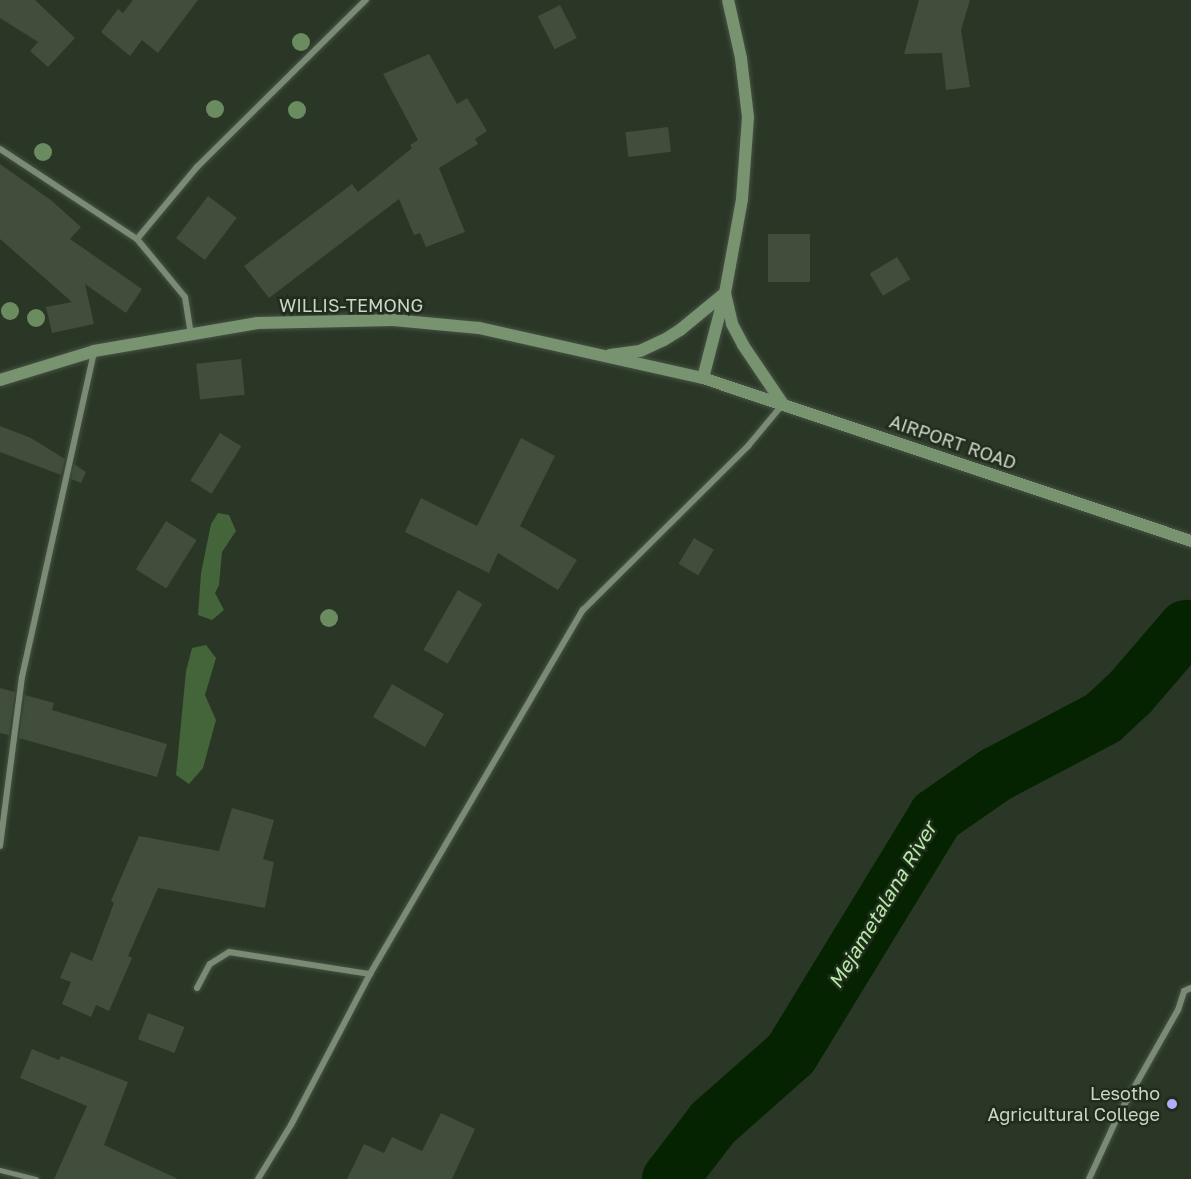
<!DOCTYPE html>
<style>
body{margin:0}
#map{position:relative;width:1191px;height:1179px;overflow:hidden;background:#2a3726;font-family:"Golos Text",sans-serif}
div>[style]{position:absolute}
.forest>*{inset:0;background:#446439}
.river>*{height:56px;margin:-28px;padding:0 28px;transform-origin:28px;border-radius:28px;background:#052300}
.building>*{inset:0;background:#404e3b;transform-origin:0 0}
.roads{filter:drop-shadow(0 0 2px #465143) drop-shadow(0 0 2px #465143)}
.service>*{height:4.5px;margin:-2.25px;padding:0 2.25px;transform-origin:2.25px;border-radius:2.25px;background:#7a8a75}
.minor>*{height:6px;margin:-3px;padding:0 3px;transform-origin:3px;border-radius:3px;background:#7a8a75}
.secondary>*{height:12px;margin:-6px;padding:0 6px;transform-origin:6px;border-radius:6px;background:#78936f}
.trees>*{width:18px;height:18px;margin:-9px;border-radius:50%;background:#6a8c60}
.dots>*{width:16px;height:16px;translate:-50% -50%;box-sizing:border-box;border:3px solid #202d1c;border-radius:50%}
span{translate:-50% -50%;white-space:nowrap;text-align:center;line-height:1.15;-webkit-text-stroke:5px #202d1c;paint-order:stroke}
.street-label{font-size:18px;color:#cdd5ca}
.poi-label{font-size:18px;color:#cdd5ca}
.right{translate:-100% -50%;text-align:right}
.water-label{font-size:20px;color:#b5e9a5;font-style:italic}
</style>
<div id="map">
<div class="forest">
<i style="clip-path:polygon(218px 513px,229px 515px,236px 531px,222px 552px,219px 585px,215px 593px,224px 610px,212px 620px,198px 615px,201px 573px,211px 524px)"></i>
<i style="clip-path:polygon(206px 645px,216px 658px,205px 695px,216px 720px,203px 768px,189px 784px,176px 775px,186px 671px,192px 648px)"></i>
</div>
<div class="river">
<i style="left:670px;top:1179px;width:71px;rotate:-52.5deg"></i>
<i style="left:713px;top:1123px;width:104px;rotate:-41.5deg"></i>
<i style="left:791px;top:1054px;width:279px;rotate:-58.6deg"></i>
<i style="left:936px;top:816px;width:72px;rotate:-34.8deg"></i>
<i style="left:995px;top:775px;width:122px;rotate:-27.8deg"></i>
<i style="left:1103px;top:718px;width:37px;rotate:-43deg"></i>
<i style="left:1130px;top:693px;width:86px;rotate:-49.3deg"></i>
</div>
<div class="building">
<i style="clip-path:polygon(0 0,35px 0,75px 38px,48px 67px,30px 51px,38px 42px,0 18px)"></i>
<i style="clip-path:polygon(133px 0,198px 0,158px 53px,142px 40px,130px 56px,101px 32px,118px 9px,123px 13px)"></i>
<i style="clip-path:polygon(919px 0,970px 0,961px 30px,970px 87px,946px 90px,942px 53px,904px 54px)"></i>
<i style="left:560px;top:5px;width:37px;height:25px;rotate:63deg"></i>
<i style="clip-path:polygon(429px 54px,457px 104px,467px 98px,487px 131px,475px 139px,478px 144px,439px 168px,465px 232px,426px 247px,420px 233px,414px 235px,399px 199px,269px 298px,244px 266px,352px 184px,358px 192px,412px 148px,410px 145px,418px 140px,383px 74px)"></i>
<i style="left:668px;top:127px;width:25px;height:43px;rotate:83deg"></i>
<i style="clip-path:polygon(0 164px,52px 201px,81px 227px,70px 239px,142px 289px,126px 313px,85px 284px,94px 324px,52px 333px,46px 307px,72px 302px,0 239px)"></i>
<i style="left:208px;top:196px;width:36px;height:53px;rotate:37deg"></i>
<i style="left:768px;top:234px;width:42px;height:48px"></i>
<i style="left:897px;top:257px;width:26px;height:32px;rotate:59deg"></i>
<i style="left:241px;top:359px;width:36px;height:45px;rotate:84deg"></i>
<i style="clip-path:polygon(0 426px,31px 438px,65px 459px,61px 475px,0 452px)"></i>
<i style="left:220px;top:433px;width:25px;height:56px;rotate:32deg"></i>
<i style="clip-path:polygon(521px 438px,555px 456px,520px 526px,577px 560px,558px 590px,498px 553px,489px 573px,405px 532px,421px 498px,477px 526px)"></i>
<i style="clip-path:polygon(74px 464px,86px 472px,81px 483px,71px 479px)"></i>
<i style="left:166px;top:521px;width:36px;height:57px;rotate:32deg"></i>
<i style="left:694px;top:538px;width:23px;height:30px;rotate:31deg"></i>
<i style="left:458px;top:590px;width:28px;height:69px;rotate:30deg"></i>
<i style="left:392px;top:684px;width:60px;height:38px;rotate:30deg"></i>
<i style="clip-path:polygon(0 688px,15px 692px,9px 735px,0 733px)"></i>
<i style="clip-path:polygon(25px 695px,54px 703px,52px 710px,167px 744px,157px 777px,19px 738px)"></i>
<i style="clip-path:polygon(232px 808px,274px 820px,263px 859px,274px 862px,265px 908px,158px 888px,128px 956px,132px 958px,109px 1011px,96px 1005px,91px 1017px,62px 1004px,71px 982px,60px 978px,71px 952px,92px 961px,114px 903px,111px 901px,139px 836px,219px 851px)"></i>
<i style="left:148px;top:1013px;width:39px;height:28px;rotate:21deg"></i>
<i style="clip-path:polygon(32px 1049px,59px 1060px,61px 1056px,128px 1082px,104px 1145px,178px 1179px,54px 1179px,87px 1106px,20px 1078px)"></i>
<i style="clip-path:polygon(441px 1113px,475px 1129px,452px 1179px,347px 1179px,364px 1144px,384px 1153px,392px 1137px,422px 1151px)"></i>
</div>
<div class="roads">
<div class="service">
<i style="left:0;top:1170px;width:37px;rotate:14deg"></i>
</div>
<div class="minor">
<i style="left:0;top:149px;width:164px;rotate:33.3deg"></i>
<i style="left:137px;top:239px;width:75px;rotate:50.4deg"></i>
<i style="left:185px;top:297px;width:36px;rotate:81deg"></i>
<i style="left:137px;top:239px;width:94px;rotate:-50.2deg"></i>
<i style="left:197px;top:167px;width:238px;rotate:-44.7deg"></i>
<i style="left:0;top:846px;width:170px;rotate:-82.6deg"></i>
<i style="left:22px;top:677px;width:333px;rotate:-77.5deg"></i>
<i style="left:197px;top:988px;width:27px;rotate:-62deg"></i>
<i style="left:210px;top:964px;width:22px;rotate:-32deg"></i>
<i style="left:229px;top:952px;width:143px;rotate:8.9deg"></i>
<i style="left:258px;top:1179px;width:63px;rotate:-58.6deg"></i>
<i style="left:291px;top:1125px;width:170px;rotate:-62.4deg"></i>
<i style="left:370px;top:974px;width:422px;rotate:-59.7deg"></i>
<i style="left:583px;top:610px;width:233px;rotate:-44.8deg"></i>
<i style="left:748px;top:446px;width:55px;rotate:-50.2deg"></i>
<i style="left:1089px;top:1179px;width:69px;rotate:-65.3deg"></i>
<i style="left:1118px;top:1116px;width:122px;rotate:-60.5deg"></i>
<i style="left:1178px;top:1010px;width:20px;rotate:-72deg"></i>
<i style="left:1184px;top:991px;width:8px;rotate:-23deg"></i>
</div>
<div class="secondary">
<i style="left:610px;top:355px;width:30px;rotate:-8deg"></i>
<i style="left:640px;top:351px;width:26px;rotate:-25deg"></i>
<i style="left:664px;top:340px;width:19px;rotate:-32deg"></i>
<i style="left:680px;top:330px;width:58px;rotate:-39.4deg"></i>
<i style="left:725px;top:293px;width:32px;rotate:77deg"></i>
<i style="left:732px;top:324px;width:24px;rotate:62deg"></i>
<i style="left:743px;top:345px;width:71px;rotate:55.9deg"></i>
<i style="left:703px;top:378px;width:88px;rotate:-75.5deg"></i>
<i style="left:725px;top:293px;width:96px;rotate:-79.7deg"></i>
<i style="left:742px;top:199px;width:82px;rotate:-85.8deg"></i>
<i style="left:748px;top:117px;width:59px;rotate:-96.8deg"></i>
<i style="left:741px;top:58px;width:59px;rotate:-102.6deg"></i>
<i style="left:0;top:380px;width:98px;rotate:-17.1deg"></i>
<i style="left:94px;top:351px;width:166px;rotate:-9.7deg"></i>
<i style="left:258px;top:323px;width:135px;rotate:-1.3deg"></i>
<i style="left:393px;top:320px;width:86px;rotate:5.3deg"></i>
<i style="left:479px;top:328px;width:230px;rotate:12.6deg"></i>
<i style="left:703px;top:378px;width:515px;rotate:18.47deg"></i>
</div>
</div>
<div class="trees">
<i style="left:301px;top:42px"></i>
<i style="left:215px;top:109px"></i>
<i style="left:297px;top:110px"></i>
<i style="left:43px;top:152px"></i>
<i style="left:10px;top:311px"></i>
<i style="left:36px;top:318px"></i>
<i style="left:329px;top:618px"></i>
</div>
<div class="dots">
<i style="left:1172px;top:1104px;background:#b4acf9"></i>
</div>
<div class="street-label">
<span style="left:351px;top:305px">WILLIS-TEMONG</span>
<span style="left:953px;top:442px;rotate:19deg">AIRPORT ROAD</span>
</div>
<div class="poi-label">
<span class="right" style="left:1160px;top:1104px">Lesotho<br>Agricultural College</span>
</div>
<div class="water-label">
<span style="left:882px;top:905px;rotate:-59deg">Mejametalana River</span>
</div>
</div>
